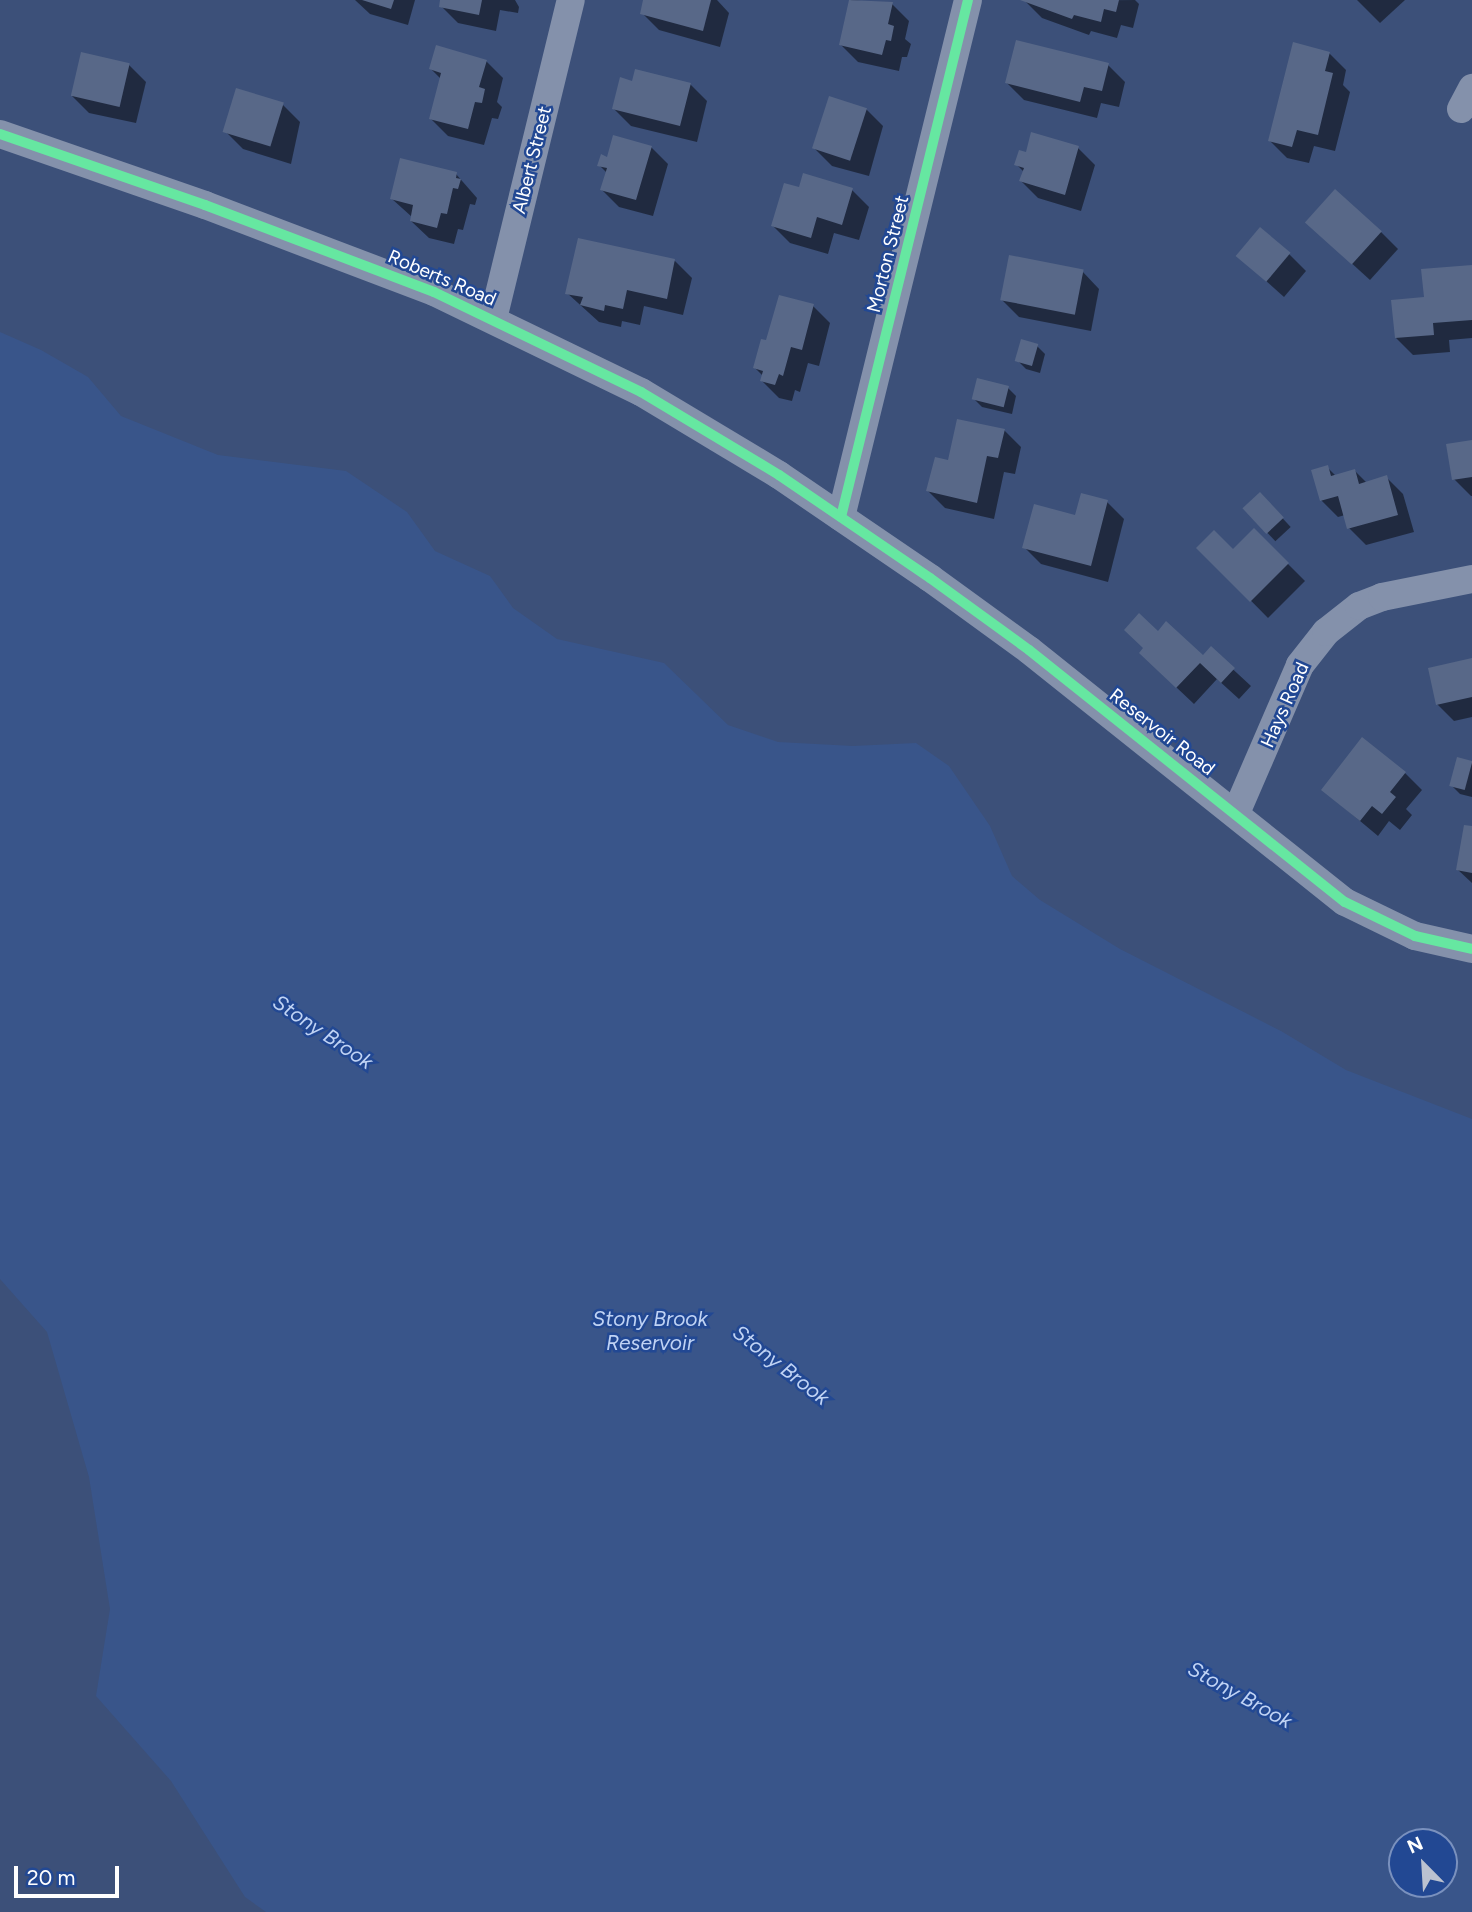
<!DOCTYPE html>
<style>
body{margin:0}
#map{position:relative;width:1472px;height:1912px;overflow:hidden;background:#3c5079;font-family:Figtree,sans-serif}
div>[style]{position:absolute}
.water>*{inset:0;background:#39558a}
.shadow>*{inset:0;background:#0007;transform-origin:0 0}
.building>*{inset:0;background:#586888;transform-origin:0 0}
.street>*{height:28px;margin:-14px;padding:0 14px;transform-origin:14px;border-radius:14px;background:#8491ab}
.cycleway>*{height:10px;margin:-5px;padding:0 5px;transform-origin:5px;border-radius:5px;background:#66e7a1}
span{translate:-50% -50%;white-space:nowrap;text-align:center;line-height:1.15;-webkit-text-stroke:5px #224893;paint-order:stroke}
.street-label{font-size:19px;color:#fff}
.water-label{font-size:21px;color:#c0d3f4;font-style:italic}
.north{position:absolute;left:1388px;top:1828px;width:70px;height:70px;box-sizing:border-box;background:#224893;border:2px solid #7a91be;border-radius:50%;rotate:336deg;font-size:19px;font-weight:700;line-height:28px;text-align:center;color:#fff}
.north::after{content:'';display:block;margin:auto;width:24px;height:32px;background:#bbc2d0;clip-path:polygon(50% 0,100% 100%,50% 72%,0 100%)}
.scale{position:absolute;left:14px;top:1866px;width:105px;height:32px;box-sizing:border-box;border:4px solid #fff;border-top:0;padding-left:9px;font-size:21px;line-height:24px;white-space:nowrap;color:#fff;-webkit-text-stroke:5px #224893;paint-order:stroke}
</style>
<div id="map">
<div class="water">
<i style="clip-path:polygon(evenodd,0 332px,41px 350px,88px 377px,121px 416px,218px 455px,346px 471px,407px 512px,435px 551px,490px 576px,513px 608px,557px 639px,664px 663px,728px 725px,778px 742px,853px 746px,916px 743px,949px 766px,990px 826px,1012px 876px,1040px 900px,1120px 949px,1281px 1031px,1346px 1070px,1472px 1119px,1472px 1912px,266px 1912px,245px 1897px,171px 1781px,96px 1696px,110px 1609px,89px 1477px,47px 1332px,0 1279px,0 332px,1402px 1842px,1444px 1842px,1444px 1884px,1402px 1884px,1402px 1842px)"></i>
</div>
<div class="shadow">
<i style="clip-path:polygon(355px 0,415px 0,408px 25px,370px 14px)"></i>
<i style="clip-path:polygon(442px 0,515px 0,519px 7px,518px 13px,500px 10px,496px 31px,458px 23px,441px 6px)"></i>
<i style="clip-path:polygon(645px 0,717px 0,729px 13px,720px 47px,659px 30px,642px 13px)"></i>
<i style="clip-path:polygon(851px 0,892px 4px,909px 21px,905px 39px,911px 44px,907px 57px,902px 57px,899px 71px,858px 62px,841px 45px)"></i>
<i style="clip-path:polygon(1135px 0,1139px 4px,1133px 28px,1121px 25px,1117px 38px,1091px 31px,1089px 35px,1042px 18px,1025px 1px)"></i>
<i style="clip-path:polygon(1357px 0,1405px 0,1380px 23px)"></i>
<i style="clip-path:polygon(1329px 53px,1346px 70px,1343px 85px,1350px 92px,1335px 151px,1314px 146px,1309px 163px,1287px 158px,1270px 141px)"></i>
<i style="clip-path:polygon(486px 61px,503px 78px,497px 102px,502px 107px,498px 119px,492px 118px,484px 145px,448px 136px,431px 119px,441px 79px,431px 69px)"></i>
<i style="clip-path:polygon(129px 65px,146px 82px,136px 123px,89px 113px,72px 96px)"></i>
<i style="clip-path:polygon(1108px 65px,1125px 82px,1119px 107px,1101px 103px,1097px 118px,1024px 100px,1007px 83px)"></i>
<i style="clip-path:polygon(690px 84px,707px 101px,697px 142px,631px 126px,614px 109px)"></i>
<i style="clip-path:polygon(283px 105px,300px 122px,291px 164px,243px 149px,226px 132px)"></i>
<i style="clip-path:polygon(866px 109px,883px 126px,869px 176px,832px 166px,815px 149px)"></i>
<i style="clip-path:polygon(651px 147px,668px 164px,653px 216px,619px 207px,602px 190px,607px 173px,599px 165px,608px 159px)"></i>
<i style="clip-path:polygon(1078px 148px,1095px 165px,1081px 211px,1038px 198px,1021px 181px,1024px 172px,1016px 164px,1027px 154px)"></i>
<i style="clip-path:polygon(456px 174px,477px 198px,475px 205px,470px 204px,463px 230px,458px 229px,454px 244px,429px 238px,411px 221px,412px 217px,392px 199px)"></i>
<i style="clip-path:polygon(800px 189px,852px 190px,869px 207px,859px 240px,834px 233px,828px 254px,790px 243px,773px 226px)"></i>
<i style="clip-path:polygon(1381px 232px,1398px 249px,1370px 280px,1325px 239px)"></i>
<i style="clip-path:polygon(1289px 254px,1306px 271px,1284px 297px,1238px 256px)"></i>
<i style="clip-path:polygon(675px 261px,692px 278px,683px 315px,644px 306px,640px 325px,622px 321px,621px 327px,599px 322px,567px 293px)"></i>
<i style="clip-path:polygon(1472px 267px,1472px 338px,1449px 340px,1450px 352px,1413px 355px,1396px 338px,1426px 298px)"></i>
<i style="clip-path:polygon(1082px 271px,1099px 289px,1091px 331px,1019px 317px,1002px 300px)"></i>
<i style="clip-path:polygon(813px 306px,830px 323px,819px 366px,808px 363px,800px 392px,795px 390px,792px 401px,779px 398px,762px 381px,763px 376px,755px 368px,767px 343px)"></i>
<i style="clip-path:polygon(1037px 346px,1045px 354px,1040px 373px,1026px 369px,1018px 361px)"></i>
<i style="clip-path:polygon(1008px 388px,1016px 396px,1012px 414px,982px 407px,973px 398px)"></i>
<i style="clip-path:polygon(1004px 430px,1021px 447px,1015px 474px,1004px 472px,994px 519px,945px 508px,928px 491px,949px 462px)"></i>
<i style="clip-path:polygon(1472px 442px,1472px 496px,1471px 496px,1454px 479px)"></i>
<i style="clip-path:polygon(1327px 467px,1337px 477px,1355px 471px,1367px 483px,1386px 477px,1403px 494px,1414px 532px,1366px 545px,1349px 528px,1345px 515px,1338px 517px,1321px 500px)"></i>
<i style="left:1260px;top:494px;width:45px;height:21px;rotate:47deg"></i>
<i style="clip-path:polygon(1107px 502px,1124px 519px,1108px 582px,1041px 564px,1024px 547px)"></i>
<i style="clip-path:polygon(1254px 530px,1305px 581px,1268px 618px,1199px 548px,1233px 551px)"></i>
<i style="clip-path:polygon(1211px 649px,1251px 686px,1239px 699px,1217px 679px,1194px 704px,1158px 670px,1203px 658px)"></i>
<i style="clip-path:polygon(1472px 660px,1472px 717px,1454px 721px,1437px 704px)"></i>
<i style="clip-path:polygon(1459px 759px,1472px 763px,1472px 797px,1460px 794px,1452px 786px)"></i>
<i style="clip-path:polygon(1405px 773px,1422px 790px,1406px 809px,1412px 815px,1400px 830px,1389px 821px,1378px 836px,1323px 790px)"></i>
<i style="clip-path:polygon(1472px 828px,1472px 883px,1457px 869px)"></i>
</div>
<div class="building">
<i style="clip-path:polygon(362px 0,394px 0,391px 9px)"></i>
<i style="clip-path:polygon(440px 0,482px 0,479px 15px,439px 7px)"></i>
<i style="clip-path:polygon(643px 0,711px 0,703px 31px,640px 14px)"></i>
<i style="clip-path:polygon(849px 0,893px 2px,888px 24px,894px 26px,891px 41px,886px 40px,882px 55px,839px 45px)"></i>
<i style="clip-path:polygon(1020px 0,1119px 0,1116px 12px,1104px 9px,1101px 22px,1074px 15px,1072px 19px)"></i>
<i style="clip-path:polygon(1016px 40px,1109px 63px,1102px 91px,1084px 87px,1080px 102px,1005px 83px)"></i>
<i style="clip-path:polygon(1293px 42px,1330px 52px,1325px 71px,1333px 73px,1318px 135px,1297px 130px,1292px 147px,1268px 141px)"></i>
<i style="clip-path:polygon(436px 45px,487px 60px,479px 87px,485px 89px,482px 103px,475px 102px,468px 129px,429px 119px,441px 73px,429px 69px)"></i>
<i style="left:81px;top:52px;width:50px;height:45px;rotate:13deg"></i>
<i style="clip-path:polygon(635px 69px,691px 83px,680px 126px,612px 109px,620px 77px,632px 81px)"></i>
<i style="left:236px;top:88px;width:50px;height:46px;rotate:17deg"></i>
<i style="left:829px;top:96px;width:40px;height:55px;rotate:18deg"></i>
<i style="clip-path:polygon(1031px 132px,1079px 146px,1065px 195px,1019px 181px,1024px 168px,1014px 165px,1019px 150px,1026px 152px)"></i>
<i style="clip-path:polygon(613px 135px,652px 146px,636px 200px,600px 190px,607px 168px,597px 166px,601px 154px,607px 157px)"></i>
<i style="clip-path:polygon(400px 158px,457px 172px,456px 178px,461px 179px,458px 189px,453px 188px,447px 214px,441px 213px,437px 228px,410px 221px,413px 205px,390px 199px)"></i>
<i style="clip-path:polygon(803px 173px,853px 188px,842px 225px,817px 217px,811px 238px,771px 226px,784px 183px,799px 187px)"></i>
<i style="left:1335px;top:189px;width:63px;height:45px;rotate:42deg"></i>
<i style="left:1260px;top:227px;width:40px;height:38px;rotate:40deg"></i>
<i style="clip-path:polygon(578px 238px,675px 259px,667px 299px,627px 290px,623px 309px,605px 305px,604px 311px,580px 305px,583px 297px,565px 294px)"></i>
<i style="left:1009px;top:255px;width:76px;height:46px;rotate:11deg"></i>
<i style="clip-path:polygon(1472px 265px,1472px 320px,1433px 323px,1434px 335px,1395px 338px,1391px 300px,1424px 297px,1421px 269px)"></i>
<i style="clip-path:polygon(779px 295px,814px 304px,802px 350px,791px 347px,783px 376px,779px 374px,775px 385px,760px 381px,763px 371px,753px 368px,761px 339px,766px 340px)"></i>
<i style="left:1021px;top:339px;width:18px;height:23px;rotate:16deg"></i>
<i style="left:977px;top:378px;width:33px;height:22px;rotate:14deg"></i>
<i style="clip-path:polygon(957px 419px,1005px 429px,998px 458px,987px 456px,977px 503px,926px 491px,935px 457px,948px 460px)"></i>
<i style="clip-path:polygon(1472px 440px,1472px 477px,1452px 480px,1446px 444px)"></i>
<i style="clip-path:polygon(1328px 465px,1331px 476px,1355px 469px,1359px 484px,1387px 475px,1398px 515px,1347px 529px,1338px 496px,1320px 501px,1311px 470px)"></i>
<i style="left:1260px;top:492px;width:35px;height:24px;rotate:47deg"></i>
<i style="clip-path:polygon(1081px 493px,1108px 500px,1091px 566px,1022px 548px,1034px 504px,1075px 515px)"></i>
<i style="clip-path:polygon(1254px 528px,1289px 563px,1250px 602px,1196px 548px,1214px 530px,1233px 549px)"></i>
<i style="clip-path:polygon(1139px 613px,1158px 631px,1166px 621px,1203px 655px,1211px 646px,1235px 668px,1221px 683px,1200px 663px,1176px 688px,1139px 653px,1143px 648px,1124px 630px)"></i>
<i style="clip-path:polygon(1472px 658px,1472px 697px,1436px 705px,1428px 668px)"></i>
<i style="clip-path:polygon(1362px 737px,1406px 772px,1390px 792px,1396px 797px,1382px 814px,1372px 806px,1360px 821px,1321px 790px)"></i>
<i style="left:1457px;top:757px;width:16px;height:30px;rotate:15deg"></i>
<i style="clip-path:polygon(1464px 825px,1472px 826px,1472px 873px,1456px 870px)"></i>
</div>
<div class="street">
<i style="left:1461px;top:109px;width:24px;rotate:-62deg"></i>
<i style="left:0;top:134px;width:217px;rotate:19.1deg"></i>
<i style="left:205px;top:205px;width:245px;rotate:20.8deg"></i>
<i style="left:434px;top:292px;width:230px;rotate:25.8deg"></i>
<i style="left:641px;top:392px;width:161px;rotate:31deg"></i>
<i style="left:779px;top:475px;width:183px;rotate:34.3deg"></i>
<i style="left:930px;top:578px;width:122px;rotate:36deg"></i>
<i style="left:1029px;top:650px;width:404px;rotate:38.6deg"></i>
<i style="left:1345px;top:902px;width:78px;rotate:25.9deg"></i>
<i style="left:1415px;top:936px;width:58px;rotate:12.8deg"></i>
<i style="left:493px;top:319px;width:328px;rotate:-76.3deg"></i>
<i style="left:841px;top:517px;width:532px;rotate:-76.2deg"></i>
<i style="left:1236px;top:813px;width:161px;rotate:-66.6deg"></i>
<i style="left:1300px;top:665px;width:42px;rotate:-51.8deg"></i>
<i style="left:1326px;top:632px;width:42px;rotate:-38.2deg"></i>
<i style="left:1359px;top:606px;width:25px;rotate:-21deg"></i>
<i style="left:1382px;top:597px;width:92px;rotate:-11.3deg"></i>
</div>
<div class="cycleway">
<i style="left:0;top:134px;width:217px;rotate:19.1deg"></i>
<i style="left:205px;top:205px;width:245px;rotate:20.8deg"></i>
<i style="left:434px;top:292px;width:230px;rotate:25.8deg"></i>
<i style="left:641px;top:392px;width:161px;rotate:31deg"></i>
<i style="left:779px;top:475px;width:183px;rotate:34.3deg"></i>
<i style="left:930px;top:578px;width:122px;rotate:36deg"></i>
<i style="left:1029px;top:650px;width:404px;rotate:38.6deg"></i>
<i style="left:1345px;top:902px;width:78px;rotate:25.9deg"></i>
<i style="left:1415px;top:936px;width:58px;rotate:12.8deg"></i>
<i style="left:841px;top:517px;width:532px;rotate:-76.2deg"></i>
</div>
<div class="street-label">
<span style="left:532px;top:160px;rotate:-76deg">Albert Street</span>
<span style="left:888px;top:254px;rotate:-76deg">Morton Street</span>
<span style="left:442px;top:278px;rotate:23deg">Roberts Road</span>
<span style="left:1285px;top:705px;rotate:-66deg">Hays Road</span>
<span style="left:1162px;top:732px;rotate:38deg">Reservoir Road</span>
</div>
<div class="water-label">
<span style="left:323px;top:1032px;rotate:34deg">Stony Brook</span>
<span style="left:650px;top:1331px">Stony Brook<br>Reservoir</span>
<span style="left:781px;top:1365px;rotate:38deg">Stony Brook</span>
<span style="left:1240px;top:1695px;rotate:29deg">Stony Brook</span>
</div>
<div class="north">N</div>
<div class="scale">20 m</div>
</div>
